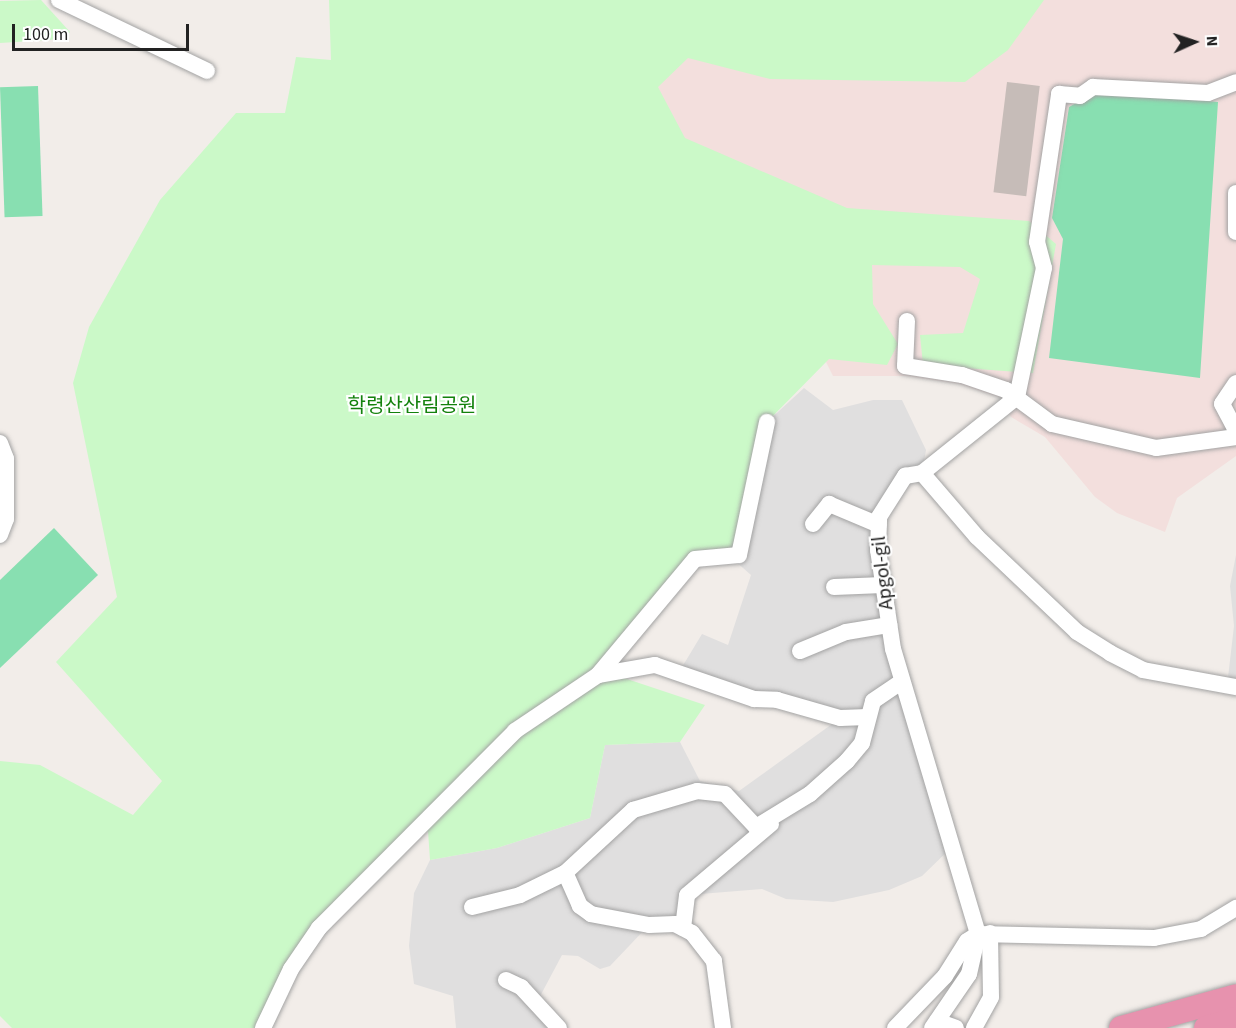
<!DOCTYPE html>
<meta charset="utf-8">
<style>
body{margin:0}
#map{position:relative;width:1236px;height:1028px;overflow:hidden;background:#f2ede9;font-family:"Source Sans 3","Noto Sans KR",sans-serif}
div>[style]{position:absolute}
.residential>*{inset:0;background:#e0dfdf}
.military>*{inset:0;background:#f3dfdd}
.park>*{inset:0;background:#cbf9c8}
.pitch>*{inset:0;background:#88dfb1;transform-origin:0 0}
.building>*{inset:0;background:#c6bcb8;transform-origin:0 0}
.roads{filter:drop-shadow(0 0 2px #a3a3a3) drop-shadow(0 0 2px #a3a3a3)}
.minor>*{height:16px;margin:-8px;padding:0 8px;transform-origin:8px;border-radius:8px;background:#fff}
.highway>*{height:24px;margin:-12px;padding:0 12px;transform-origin:12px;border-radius:12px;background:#e792ae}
span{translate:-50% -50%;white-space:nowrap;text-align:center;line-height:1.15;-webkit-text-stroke:4.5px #fff;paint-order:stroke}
.park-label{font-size:20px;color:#14820d}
.street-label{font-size:20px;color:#222}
.north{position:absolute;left:1164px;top:12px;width:60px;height:60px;-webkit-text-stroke:4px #fff;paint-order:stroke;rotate:87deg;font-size:16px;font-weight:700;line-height:24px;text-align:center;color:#222}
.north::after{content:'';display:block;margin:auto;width:21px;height:27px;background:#222;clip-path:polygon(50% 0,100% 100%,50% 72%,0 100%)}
.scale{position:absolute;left:12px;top:24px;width:177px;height:27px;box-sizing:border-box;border:3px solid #222;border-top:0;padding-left:8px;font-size:18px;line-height:21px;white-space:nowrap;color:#222;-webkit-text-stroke:4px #fff;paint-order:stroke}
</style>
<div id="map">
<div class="residential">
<i style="clip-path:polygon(804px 388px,833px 410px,873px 400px,902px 400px,926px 450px,922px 473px,905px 476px,879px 517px,883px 585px,953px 846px,922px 876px,889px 890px,833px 902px,786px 899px,762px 889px,688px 895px,683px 928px,649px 925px,610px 966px,600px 969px,578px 956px,562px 955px,537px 1002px,559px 1028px,456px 1028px,453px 996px,414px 984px,409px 946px,414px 893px,430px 860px,497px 848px,590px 818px,605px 745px,680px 742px,700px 781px,739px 791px,839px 719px,679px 672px,702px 634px,728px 645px,751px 575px,735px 561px,767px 422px)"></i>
<i style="clip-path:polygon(1236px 555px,1236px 687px,1227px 686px,1234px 626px,1230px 586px)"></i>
</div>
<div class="military">
<i style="clip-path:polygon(910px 0,1236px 0,1236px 456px,1177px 498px,1165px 532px,1117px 513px,1095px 497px,1045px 437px,1011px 417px,1001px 398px,959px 384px,906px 376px,833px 376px,823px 356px,599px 58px)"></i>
</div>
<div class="park">
<i style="clip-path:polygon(41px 0,70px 32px,63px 39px,0 43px,0 1px)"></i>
<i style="clip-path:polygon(329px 0,1044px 0,1008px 50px,965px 82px,770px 79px,688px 58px,658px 87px,685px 138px,847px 208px,1029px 221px,1056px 244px,1033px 373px,923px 365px,920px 335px,963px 333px,980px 279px,960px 267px,872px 265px,873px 304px,898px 344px,887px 365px,829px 359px,767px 422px,739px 555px,695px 559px,606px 672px,705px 705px,680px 742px,605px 745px,590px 818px,497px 848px,430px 860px,428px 831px,406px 845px,304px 943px,263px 1028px,12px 1028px,0 1016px,0 761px,40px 765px,133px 815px,162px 781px,56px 662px,117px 597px,73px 383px,89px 327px,160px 200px,236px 113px,285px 113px,296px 57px,331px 60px)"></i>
</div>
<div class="pitch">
<i style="left:38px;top:86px;width:130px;height:38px;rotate:88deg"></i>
<i style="clip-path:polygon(1096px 92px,1218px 102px,1200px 378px,1049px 358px,1063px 239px,1052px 218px,1069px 107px)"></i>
<i style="clip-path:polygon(54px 528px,98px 575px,0 668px,0 580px)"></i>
</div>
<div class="building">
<i style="left:1007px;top:82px;width:33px;height:111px;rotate:7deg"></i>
</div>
<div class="roads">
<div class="minor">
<i style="left:59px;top:0;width:164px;rotate:25.6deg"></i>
<i style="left:1236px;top:193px;width:39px;rotate:90deg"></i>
<i style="left:907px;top:321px;width:45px;rotate:92.5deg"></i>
<i style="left:905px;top:366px;width:58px;rotate:9deg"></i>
<i style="left:962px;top:375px;width:46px;rotate:18.8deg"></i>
<i style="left:1006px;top:390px;width:57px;rotate:36.5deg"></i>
<i style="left:1052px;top:424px;width:107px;rotate:13deg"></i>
<i style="left:1156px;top:448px;width:81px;rotate:-7.8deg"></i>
<i style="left:1236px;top:383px;width:25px;rotate:124deg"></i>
<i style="left:1222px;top:404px;width:30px;rotate:62deg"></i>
<i style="left:0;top:443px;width:17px;rotate:69deg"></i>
<i style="left:6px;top:459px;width:60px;rotate:90deg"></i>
<i style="left:6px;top:519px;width:17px;rotate:111deg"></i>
<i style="left:922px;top:473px;width:122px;rotate:-38.7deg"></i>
<i style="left:1017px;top:397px;width:132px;rotate:-78.2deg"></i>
<i style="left:1044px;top:268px;width:27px;rotate:-105deg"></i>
<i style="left:1037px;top:242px;width:150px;rotate:-81.5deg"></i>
<i style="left:1059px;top:94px;width:21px;rotate:5deg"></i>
<i style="left:1080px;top:96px;width:16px;rotate:-35deg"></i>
<i style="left:1093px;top:87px;width:115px;rotate:3deg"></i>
<i style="left:1208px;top:93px;width:30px;rotate:-21deg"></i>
<i style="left:813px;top:524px;width:26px;rotate:-51deg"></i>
<i style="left:829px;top:504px;width:54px;rotate:22.8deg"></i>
<i style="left:834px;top:587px;width:49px;rotate:-2.3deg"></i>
<i style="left:800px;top:651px;width:50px;rotate:-22.4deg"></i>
<i style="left:846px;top:632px;width:44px;rotate:-9.2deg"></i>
<i style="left:598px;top:675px;width:58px;rotate:-10deg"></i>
<i style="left:655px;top:665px;width:105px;rotate:19deg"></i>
<i style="left:754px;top:699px;width:23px;rotate:2deg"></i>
<i style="left:777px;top:700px;width:66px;rotate:15.9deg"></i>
<i style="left:840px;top:718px;width:28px;rotate:-2deg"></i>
<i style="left:472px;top:907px;width:49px;rotate:-14deg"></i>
<i style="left:520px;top:895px;width:50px;rotate:-26.1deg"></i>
<i style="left:683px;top:928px;width:33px;rotate:-83deg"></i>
<i style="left:687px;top:895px;width:110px;rotate:-40.2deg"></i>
<i style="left:506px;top:980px;width:17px;rotate:25deg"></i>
<i style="left:521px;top:987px;width:56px;rotate:47.2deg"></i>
<i style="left:937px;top:1021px;width:20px;rotate:20deg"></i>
<i style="left:263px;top:1028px;width:65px;rotate:-64.6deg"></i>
<i style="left:291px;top:969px;width:50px;rotate:-55.7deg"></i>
<i style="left:319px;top:928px;width:278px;rotate:-45.1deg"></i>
<i style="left:515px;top:731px;width:100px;rotate:-34deg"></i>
<i style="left:598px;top:675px;width:151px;rotate:-50.1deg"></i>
<i style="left:695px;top:559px;width:44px;rotate:-5.2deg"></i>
<i style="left:739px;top:555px;width:136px;rotate:-78.1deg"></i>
<i style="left:723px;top:1028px;width:68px;rotate:-97.7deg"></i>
<i style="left:714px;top:961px;width:36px;rotate:-128deg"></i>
<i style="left:692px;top:933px;width:19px;rotate:-152deg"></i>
<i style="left:675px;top:924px;width:26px;rotate:178deg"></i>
<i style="left:649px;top:925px;width:59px;rotate:-169.3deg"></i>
<i style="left:591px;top:914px;width:14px;rotate:-144deg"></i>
<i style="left:580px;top:906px;width:36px;rotate:-114deg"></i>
<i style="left:565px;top:873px;width:93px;rotate:-42.8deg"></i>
<i style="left:633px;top:810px;width:67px;rotate:-16.5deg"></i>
<i style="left:697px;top:791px;width:28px;rotate:6deg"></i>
<i style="left:725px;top:794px;width:45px;rotate:46.8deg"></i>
<i style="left:756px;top:827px;width:63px;rotate:-31.4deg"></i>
<i style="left:810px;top:794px;width:50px;rotate:-41.7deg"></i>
<i style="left:847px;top:761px;width:23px;rotate:-50deg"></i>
<i style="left:862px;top:743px;width:43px;rotate:-75.3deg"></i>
<i style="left:873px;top:701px;width:34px;rotate:-34deg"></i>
<i style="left:895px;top:1028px;width:72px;rotate:-46.1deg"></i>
<i style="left:945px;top:976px;width:41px;rotate:-57.8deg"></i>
<i style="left:967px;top:941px;width:13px;rotate:-32deg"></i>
<i style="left:978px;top:934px;width:176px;rotate:1.3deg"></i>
<i style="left:1154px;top:938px;width:48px;rotate:-10.8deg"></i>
<i style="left:1201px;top:929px;width:41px;rotate:-31deg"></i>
<i style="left:932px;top:1028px;width:65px;rotate:-55.6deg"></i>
<i style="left:969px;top:974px;width:41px;rotate:-77.3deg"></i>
<i style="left:978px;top:934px;width:297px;rotate:-106.6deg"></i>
<i style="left:893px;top:649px;width:100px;rotate:-98.6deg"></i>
<i style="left:878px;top:550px;width:33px;rotate:-88deg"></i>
<i style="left:879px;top:517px;width:49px;rotate:-57.6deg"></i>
<i style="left:905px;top:476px;width:17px;rotate:-10deg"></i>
<i style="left:922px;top:473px;width:84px;rotate:49.3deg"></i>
<i style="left:977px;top:537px;width:138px;rotate:43.5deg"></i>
<i style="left:1077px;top:632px;width:39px;rotate:32deg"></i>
<i style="left:1110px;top:653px;width:37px;rotate:27deg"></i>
<i style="left:1143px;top:670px;width:95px;rotate:10.4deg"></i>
<i style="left:974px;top:1028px;width:35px;rotate:-61deg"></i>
<i style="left:991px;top:997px;width:64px;rotate:-90.9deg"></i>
</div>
<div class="highway">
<i style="left:1121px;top:1028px;width:119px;rotate:-15.5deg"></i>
<i style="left:1206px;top:1028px;width:31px;rotate:-17deg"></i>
</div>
</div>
<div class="park-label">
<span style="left:412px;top:406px">학령산산림공원</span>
</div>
<div class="street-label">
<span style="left:883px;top:573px;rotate:-96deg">Apgol-gil</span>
</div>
<div class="north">N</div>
<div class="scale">100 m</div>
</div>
